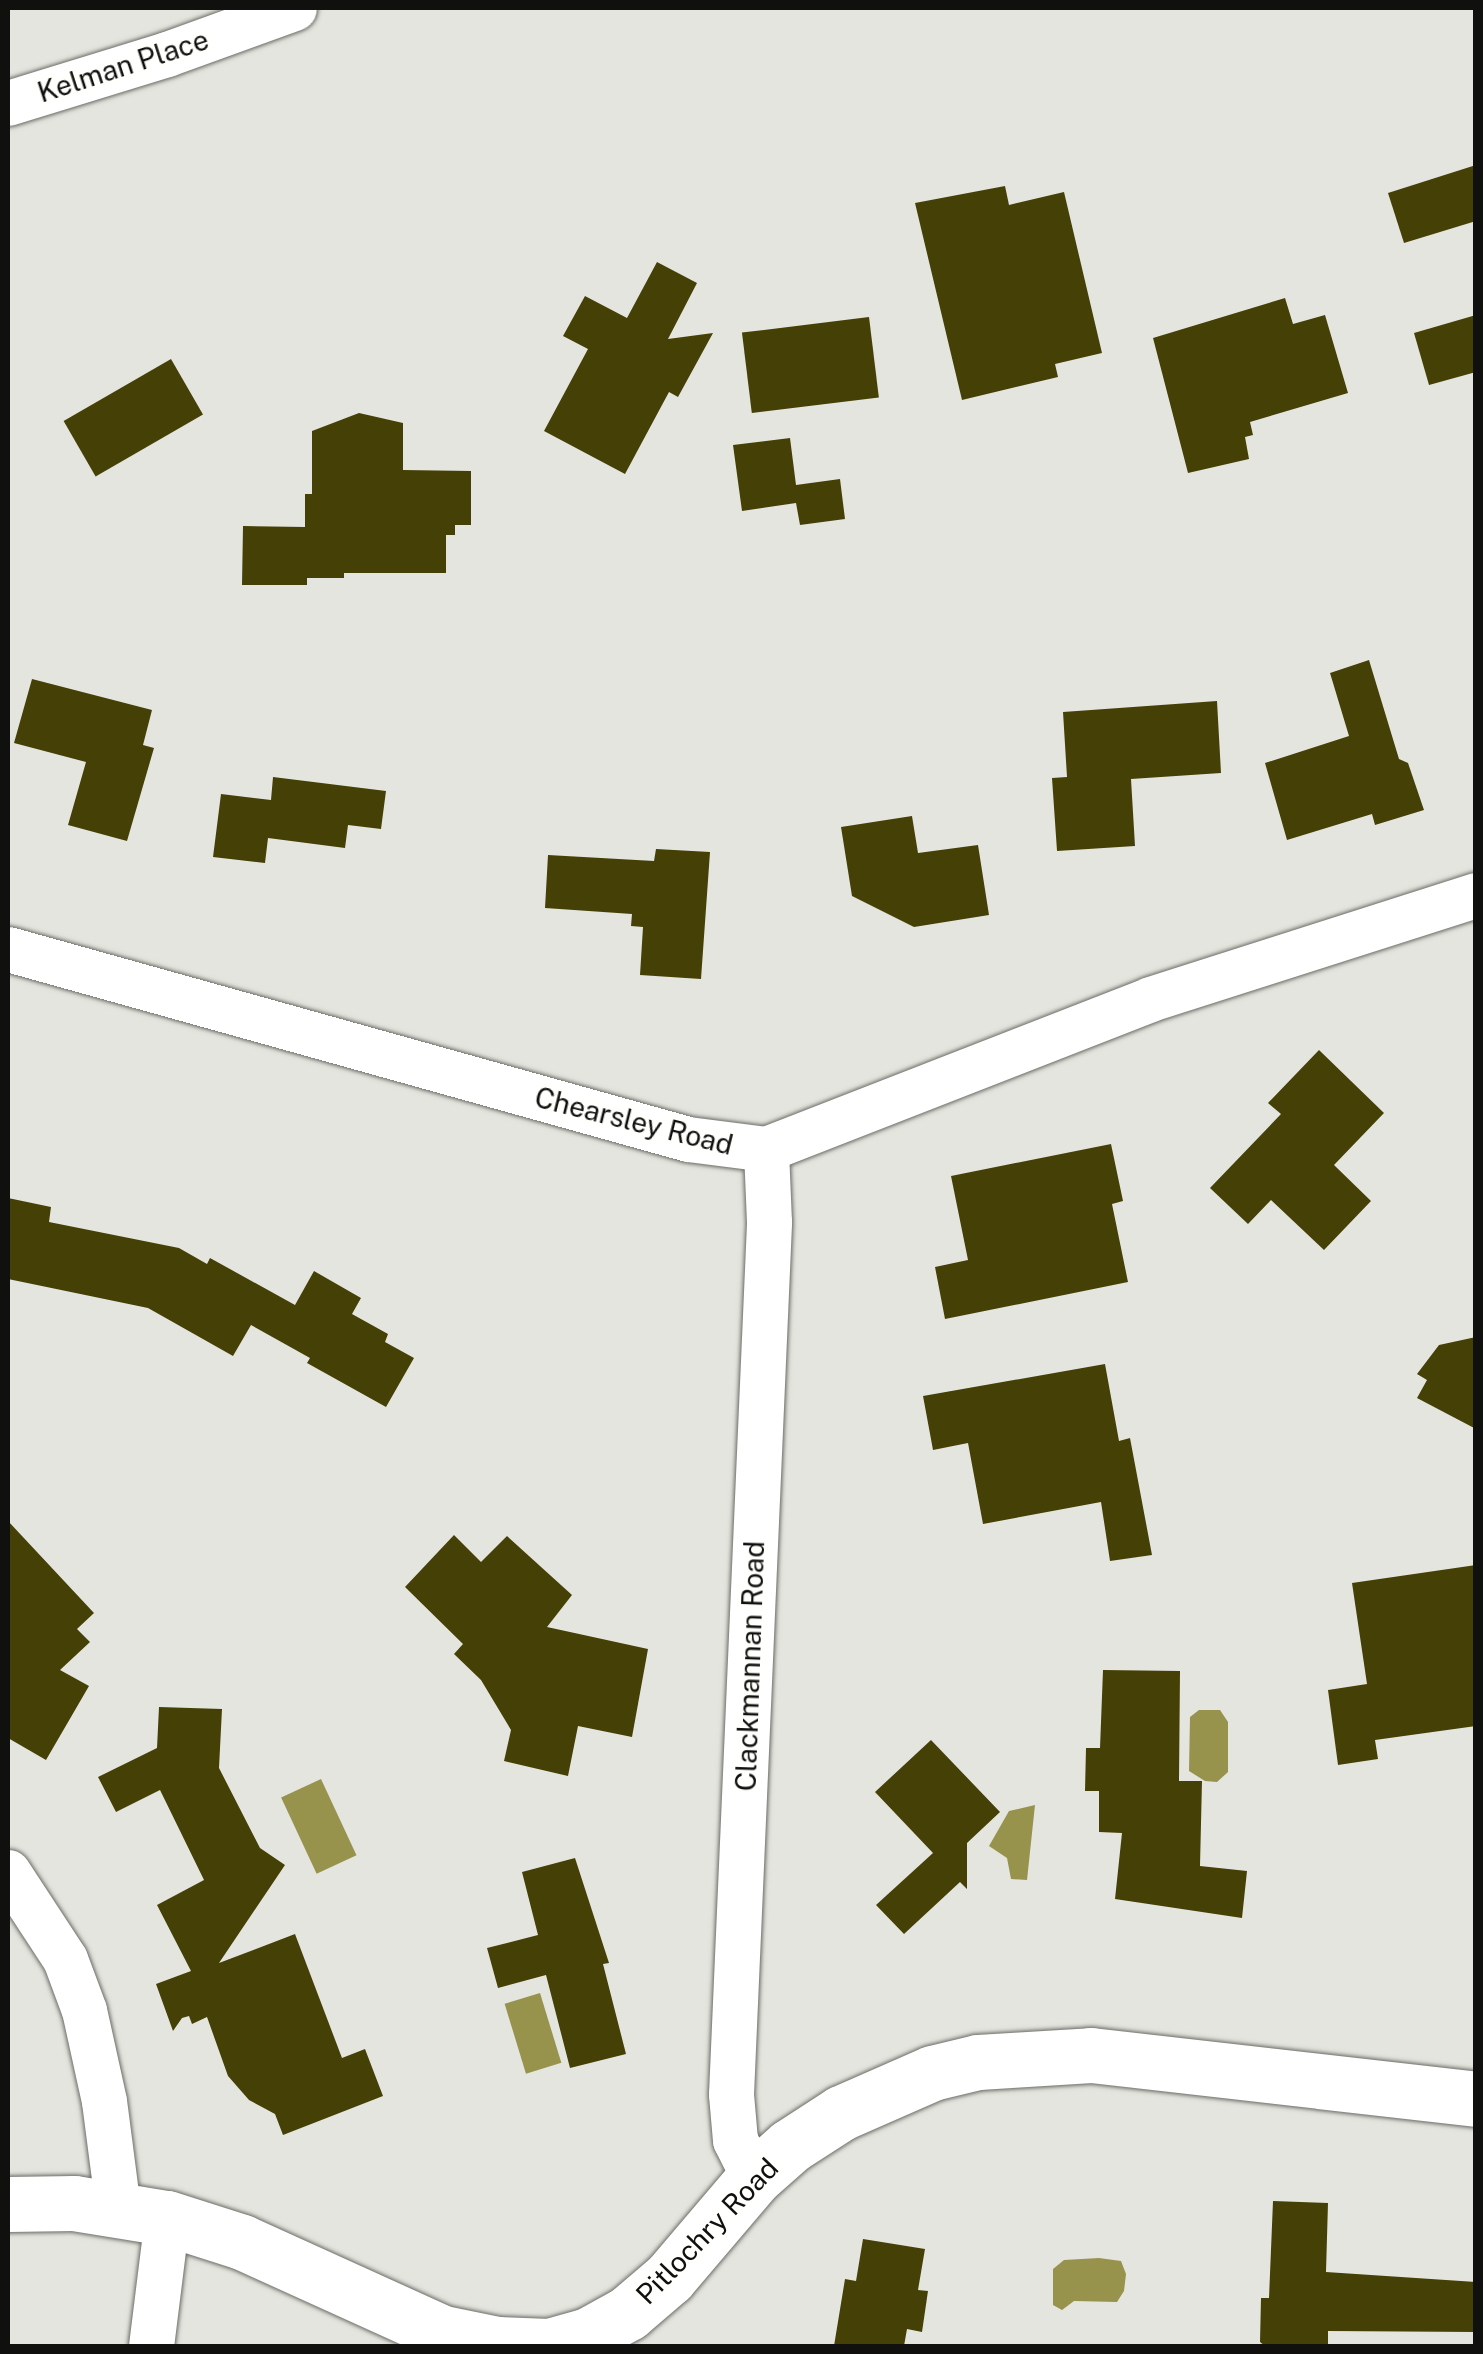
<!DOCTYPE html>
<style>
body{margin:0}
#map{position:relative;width:1483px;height:2354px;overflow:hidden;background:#e5e5df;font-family:"Public Sans",sans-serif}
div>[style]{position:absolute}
.water>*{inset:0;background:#97924c;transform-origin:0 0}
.building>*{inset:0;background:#454005;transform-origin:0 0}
.roads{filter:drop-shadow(0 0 2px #6c6c67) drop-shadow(0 0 2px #6c6c67)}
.minor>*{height:45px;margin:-22.5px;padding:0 22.5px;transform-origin:22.5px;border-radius:22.5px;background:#fff}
.tertiary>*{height:55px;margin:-27.5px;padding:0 27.5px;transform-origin:27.5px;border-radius:27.5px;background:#fff}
span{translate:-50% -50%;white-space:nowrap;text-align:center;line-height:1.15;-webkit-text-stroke:10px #fffffe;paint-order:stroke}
.street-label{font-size:28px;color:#10100e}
.frame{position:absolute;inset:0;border:10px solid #10100e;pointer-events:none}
</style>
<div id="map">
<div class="water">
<i style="clip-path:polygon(1199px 1710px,1220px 1710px,1228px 1722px,1228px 1772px,1217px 1782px,1205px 1781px,1189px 1771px,1190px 1717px)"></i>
<i style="left:321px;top:1779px;width:84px;height:44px;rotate:65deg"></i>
<i style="clip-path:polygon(1035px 1805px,1027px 1880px,1011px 1879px,1007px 1858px,989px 1846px,1009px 1811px)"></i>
<i style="left:540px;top:1993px;width:73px;height:37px;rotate:73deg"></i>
<i style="clip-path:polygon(1099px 2258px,1121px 2261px,1126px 2274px,1124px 2291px,1117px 2302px,1074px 2301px,1062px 2310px,1053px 2305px,1053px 2269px,1064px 2260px)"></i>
</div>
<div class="building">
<i style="clip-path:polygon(1476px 165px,1476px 221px,1404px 243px,1388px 193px)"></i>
<i style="clip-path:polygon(1005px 186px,1009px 205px,1064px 192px,1102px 353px,1055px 364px,1058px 377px,962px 400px,915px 203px)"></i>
<i style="clip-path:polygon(657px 262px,697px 283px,668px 339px,713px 333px,678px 397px,669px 392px,625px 474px,544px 431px,588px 349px,563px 336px,585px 296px,627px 318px)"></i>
<i style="clip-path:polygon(1285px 298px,1293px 324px,1325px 315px,1348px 393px,1250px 422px,1253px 435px,1245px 437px,1249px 459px,1188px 473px,1153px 338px)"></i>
<i style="clip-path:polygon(1476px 315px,1476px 372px,1429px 385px,1414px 333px)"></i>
<i style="left:869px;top:317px;width:81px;height:128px;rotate:83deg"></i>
<i style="left:171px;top:359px;width:64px;height:124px;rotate:60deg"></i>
<i style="clip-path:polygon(359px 413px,403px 423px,403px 470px,471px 471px,471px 525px,455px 525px,455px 535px,446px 535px,446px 573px,344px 573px,344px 578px,307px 578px,307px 585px,242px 585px,243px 526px,305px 527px,305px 494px,312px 494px,312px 431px)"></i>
<i style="clip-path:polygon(790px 438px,796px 485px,840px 479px,845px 519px,800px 525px,796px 503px,742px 511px,733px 445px)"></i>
<i style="clip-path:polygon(1369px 660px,1399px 759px,1408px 763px,1424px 810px,1375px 825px,1372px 814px,1287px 840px,1265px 763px,1349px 736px,1330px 673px)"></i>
<i style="clip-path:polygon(32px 679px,152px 710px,143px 745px,154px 748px,127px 841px,68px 825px,86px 762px,14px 743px)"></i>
<i style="clip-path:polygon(1217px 701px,1221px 773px,1131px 779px,1135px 846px,1057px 851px,1052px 778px,1067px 777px,1063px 712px)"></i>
<i style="clip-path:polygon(273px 777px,386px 791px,381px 829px,348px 825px,345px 848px,268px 838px,265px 863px,213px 857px,221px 794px,271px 800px)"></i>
<i style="clip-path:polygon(912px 816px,918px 853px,978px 845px,989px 915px,914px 927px,852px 896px,841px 827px)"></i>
<i style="clip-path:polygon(656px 849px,710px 852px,701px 979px,640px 975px,643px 927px,631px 926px,632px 914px,545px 908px,548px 855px,654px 861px)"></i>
<i style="clip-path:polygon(1319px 1050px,1384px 1113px,1334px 1165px,1371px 1201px,1324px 1250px,1271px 1200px,1248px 1224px,1210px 1188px,1281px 1114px,1268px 1103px)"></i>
<i style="clip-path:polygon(1111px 1144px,1123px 1201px,1112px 1204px,1128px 1282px,945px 1319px,935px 1267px,968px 1260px,951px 1176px)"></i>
<i style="clip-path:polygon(8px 1198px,51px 1207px,49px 1222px,179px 1248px,207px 1264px,210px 1258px,295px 1305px,314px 1271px,361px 1298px,352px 1314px,388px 1334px,385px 1342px,414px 1358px,386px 1407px,307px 1363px,310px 1358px,251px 1325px,233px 1356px,148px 1308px,8px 1279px)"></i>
<i style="clip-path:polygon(1476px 1337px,1476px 1429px,1417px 1398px,1427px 1380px,1417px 1374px,1439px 1345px)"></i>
<i style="clip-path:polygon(1105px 1364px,1119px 1441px,1130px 1438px,1152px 1555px,1110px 1561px,1101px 1502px,983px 1524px,968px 1443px,933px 1450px,923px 1396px)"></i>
<i style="clip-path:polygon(8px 1521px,94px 1613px,77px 1629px,90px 1642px,60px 1670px,89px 1686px,46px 1760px,8px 1738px)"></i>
<i style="clip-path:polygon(454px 1535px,481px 1562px,507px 1536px,572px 1595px,547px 1627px,648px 1649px,632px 1737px,578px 1726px,568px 1776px,504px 1761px,511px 1730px,481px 1680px,454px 1654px,463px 1644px,405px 1587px)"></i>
<i style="clip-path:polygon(1476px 1565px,1476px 1726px,1375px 1740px,1378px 1759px,1338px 1765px,1328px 1690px,1367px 1684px,1352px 1583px)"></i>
<i style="clip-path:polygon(1103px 1670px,1180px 1671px,1179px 1781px,1202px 1781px,1200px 1866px,1247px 1871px,1242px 1918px,1115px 1899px,1122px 1833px,1099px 1832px,1099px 1791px,1085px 1791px,1086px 1748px,1100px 1748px)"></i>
<i style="clip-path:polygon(159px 1707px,222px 1709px,219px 1768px,260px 1848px,285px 1865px,219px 1963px,295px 1934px,342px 2058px,365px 2049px,383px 2096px,283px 2135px,275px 2114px,249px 2100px,228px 2076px,207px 2017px,192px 2024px,189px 2016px,182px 2018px,173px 2031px,156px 1984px,191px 1971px,157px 1905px,204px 1880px,160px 1790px,116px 1812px,98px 1777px,157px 1748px)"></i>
<i style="clip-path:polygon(931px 1740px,1000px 1812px,967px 1843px,967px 1889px,960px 1882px,904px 1934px,876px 1905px,933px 1853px,875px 1792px)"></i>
<i style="clip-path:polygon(575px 1858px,609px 1963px,603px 1964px,626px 2054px,570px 2068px,546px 1975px,498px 1988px,487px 1948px,538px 1935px,522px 1872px)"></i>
<i style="clip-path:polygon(1273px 2201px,1328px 2203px,1326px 2272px,1476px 2282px,1476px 2332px,1328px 2331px,1328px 2346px,1265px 2346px,1260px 2342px,1261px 2298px,1269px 2298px)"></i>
<i style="clip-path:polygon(863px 2239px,925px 2249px,918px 2290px,928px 2291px,922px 2332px,907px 2329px,904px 2346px,834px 2346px,845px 2279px,856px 2281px)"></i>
</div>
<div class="roads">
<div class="minor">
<i style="left:8px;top:103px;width:166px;rotate:-17.1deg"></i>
<i style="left:167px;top:54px;width:135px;rotate:-19.9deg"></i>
<i style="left:8px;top:949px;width:706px;rotate:15.61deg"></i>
<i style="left:688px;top:1139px;width:79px;rotate:7.3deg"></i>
<i style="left:766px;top:1149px;width:412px;rotate:-21.3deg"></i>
<i style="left:1150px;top:999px;width:342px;rotate:-17.7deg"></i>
<i style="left:8px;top:1872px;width:104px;rotate:56.8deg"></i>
<i style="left:65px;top:1959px;width:54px;rotate:69.6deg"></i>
<i style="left:84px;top:2010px;width:93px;rotate:77.6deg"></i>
<i style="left:104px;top:2101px;width:109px;rotate:82.6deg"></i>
<i style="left:754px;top:2178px;width:42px;rotate:-116.6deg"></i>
<i style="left:735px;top:2140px;width:46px;rotate:-95deg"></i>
<i style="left:731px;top:2094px;width:873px;rotate:-87.5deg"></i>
<i style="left:769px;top:1222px;width:73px;rotate:-92.4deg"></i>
<i style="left:151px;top:2346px;width:129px;rotate:-82.9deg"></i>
</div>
<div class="tertiary">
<i style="left:8px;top:2204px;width:66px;rotate:-0.9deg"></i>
<i style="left:74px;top:2203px;width:94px;rotate:9.2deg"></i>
<i style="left:167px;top:2218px;width:79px;rotate:17.7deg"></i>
<i style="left:242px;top:2242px;width:221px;rotate:24.4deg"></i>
<i style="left:443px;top:2333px;width:55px;rotate:11.5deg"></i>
<i style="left:497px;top:2344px;width:52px;rotate:2.2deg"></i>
<i style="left:549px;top:2346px;width:41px;rotate:-15.8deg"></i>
<i style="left:588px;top:2335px;width:46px;rotate:-28.8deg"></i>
<i style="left:628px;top:2313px;width:54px;rotate:-40.5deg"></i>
<i style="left:669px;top:2278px;width:131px;rotate:-49.6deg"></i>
<i style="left:754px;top:2178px;width:48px;rotate:-41.6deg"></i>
<i style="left:790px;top:2146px;width:61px;rotate:-32.9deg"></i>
<i style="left:841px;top:2113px;width:99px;rotate:-23.7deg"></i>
<i style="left:932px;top:2073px;width:47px;rotate:-13.4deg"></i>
<i style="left:978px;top:2062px;width:113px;rotate:-3.5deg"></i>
<i style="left:1091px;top:2055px;width:388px;rotate:6.5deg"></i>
</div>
</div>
<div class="street-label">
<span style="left:123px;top:66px;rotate:-18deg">Kelman Place</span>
<span style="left:634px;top:1121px;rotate:14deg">Chearsley Road</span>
<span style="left:750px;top:1666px;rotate:-88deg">Clackmannan Road</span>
<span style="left:707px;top:2231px;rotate:-46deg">Pitlochry Road</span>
</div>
<div class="frame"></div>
</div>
